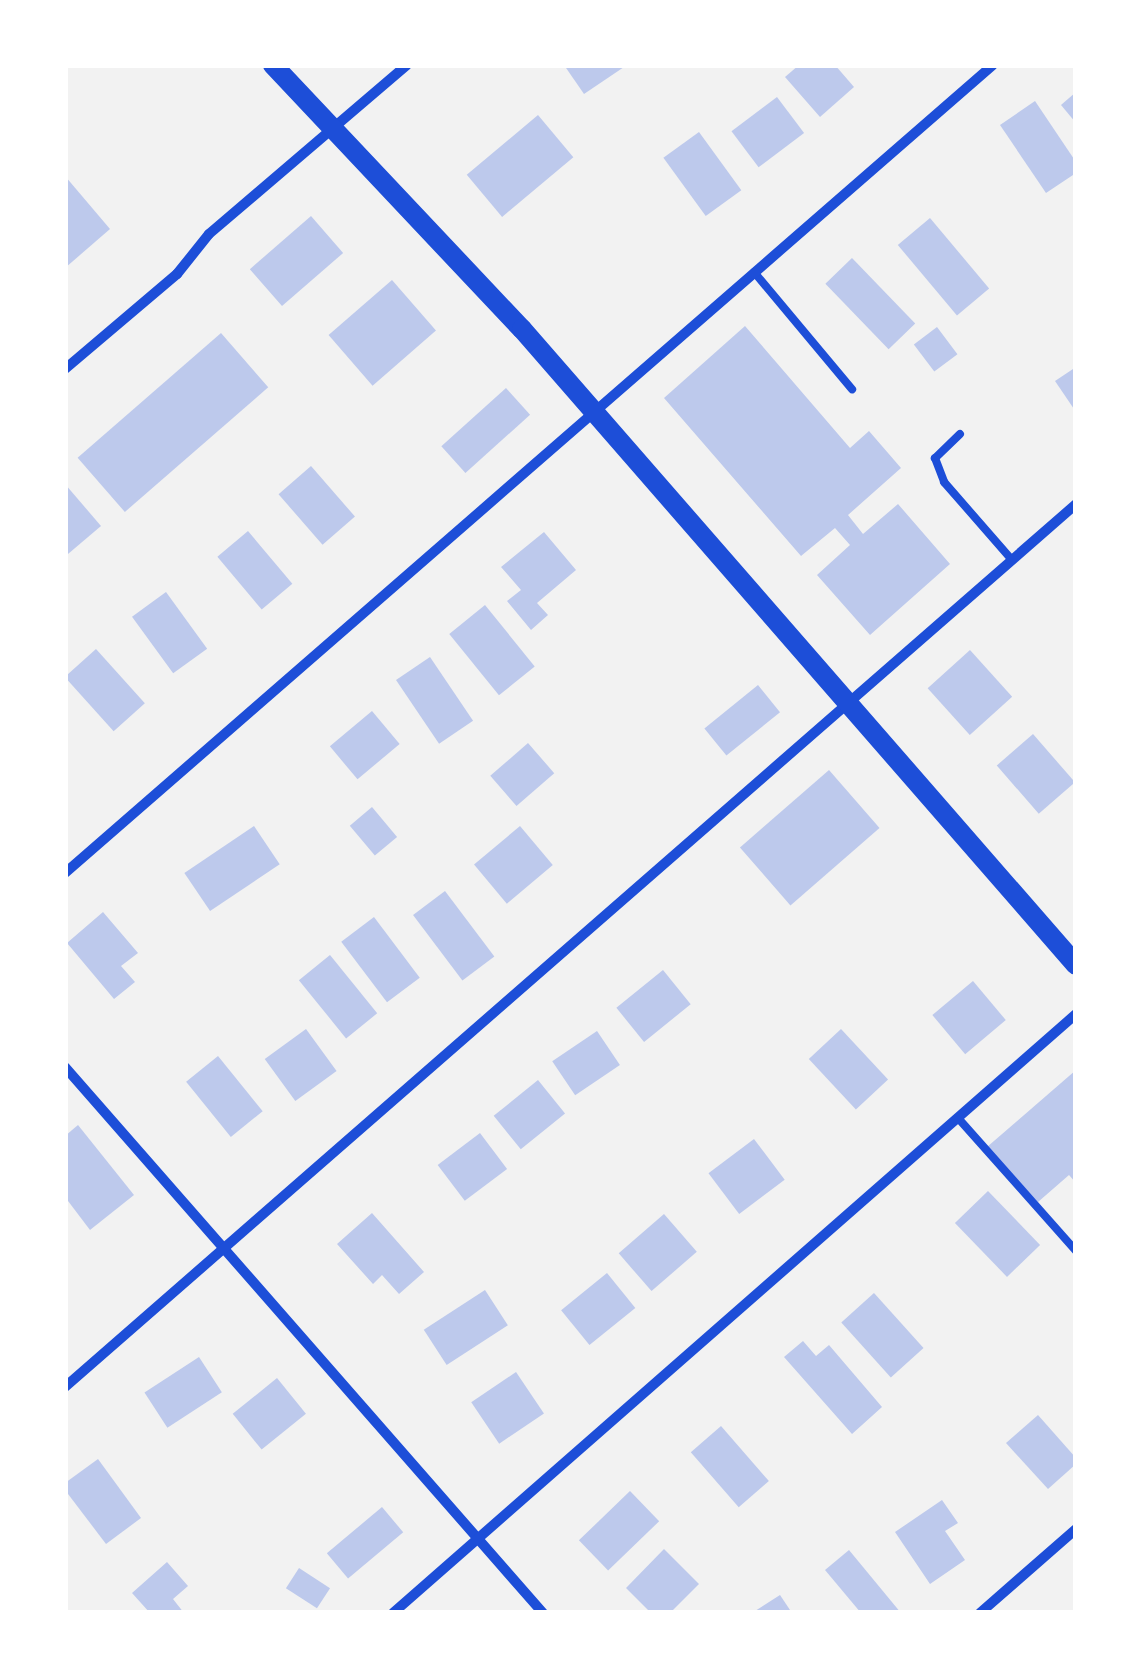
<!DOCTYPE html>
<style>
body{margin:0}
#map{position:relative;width:1141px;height:1678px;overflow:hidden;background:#f2f2f2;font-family:Figtree,sans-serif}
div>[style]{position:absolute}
.building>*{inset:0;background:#bdc9ec;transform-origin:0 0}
.service>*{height:8px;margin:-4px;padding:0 4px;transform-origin:4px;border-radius:4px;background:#1d4ed8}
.minor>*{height:10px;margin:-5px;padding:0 5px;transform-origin:5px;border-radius:5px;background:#1d4ed8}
.secondary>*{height:20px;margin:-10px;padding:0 10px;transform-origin:10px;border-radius:10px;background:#1d4ed8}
span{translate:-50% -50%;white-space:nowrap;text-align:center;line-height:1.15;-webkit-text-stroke:10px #fff;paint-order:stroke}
.frame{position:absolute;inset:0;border:68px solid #fff;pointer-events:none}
</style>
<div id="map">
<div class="building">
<i style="clip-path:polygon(564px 65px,627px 65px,584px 94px)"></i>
<i style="clip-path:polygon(799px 65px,835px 65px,854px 87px,820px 117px,785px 77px)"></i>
<i style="clip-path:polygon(1076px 92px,1076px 123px,1061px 105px)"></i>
<i style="left:777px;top:97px;width:45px;height:57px;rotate:53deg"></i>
<i style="clip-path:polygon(1035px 101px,1076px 162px,1076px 173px,1046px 193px,1000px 125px)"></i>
<i style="left:538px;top:115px;width:55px;height:93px;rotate:50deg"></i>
<i style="left:699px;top:132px;width:72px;height:44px;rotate:54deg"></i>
<i style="clip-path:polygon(65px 176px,110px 229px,65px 268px)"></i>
<i style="left:311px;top:216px;width:49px;height:81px;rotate:49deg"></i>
<i style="left:930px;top:218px;width:92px;height:42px;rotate:50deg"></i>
<i style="left:852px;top:258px;width:91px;height:37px;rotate:46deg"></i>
<i style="left:392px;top:280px;width:67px;height:84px;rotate:49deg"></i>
<i style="clip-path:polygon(745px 326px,850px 448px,869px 431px,901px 468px,848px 515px,863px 534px,898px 504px,950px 564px,870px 635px,817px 575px,850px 545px,835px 528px,801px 556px,664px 398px)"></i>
<i style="left:937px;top:327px;width:34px;height:29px;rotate:53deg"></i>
<i style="left:221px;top:333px;width:72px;height:190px;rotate:49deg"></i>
<i style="clip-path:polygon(1076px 367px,1076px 412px,1055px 381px)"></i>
<i style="left:506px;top:388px;width:36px;height:87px;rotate:48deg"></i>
<i style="left:311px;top:466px;width:67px;height:43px;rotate:49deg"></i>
<i style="clip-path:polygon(65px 484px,101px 526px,68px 554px,65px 551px)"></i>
<i style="left:248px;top:531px;width:69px;height:40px;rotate:50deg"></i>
<i style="clip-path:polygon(544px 532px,576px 570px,537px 603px,548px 615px,531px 630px,507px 601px,521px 590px,501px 567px)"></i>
<i style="left:166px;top:592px;width:70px;height:42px;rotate:54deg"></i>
<i style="left:485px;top:605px;width:79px;height:46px;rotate:51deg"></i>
<i style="left:96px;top:649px;width:73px;height:42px;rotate:48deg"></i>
<i style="left:970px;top:650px;width:63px;height:57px;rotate:48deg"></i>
<i style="left:430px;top:657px;width:77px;height:41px;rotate:56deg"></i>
<i style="left:758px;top:685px;width:35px;height:69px;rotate:51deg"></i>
<i style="left:372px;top:711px;width:43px;height:55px;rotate:50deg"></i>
<i style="left:1033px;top:734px;width:64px;height:48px;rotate:49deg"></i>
<i style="left:528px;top:743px;width:40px;height:50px;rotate:49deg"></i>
<i style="left:829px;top:770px;width:77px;height:118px;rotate:49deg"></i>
<i style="left:372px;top:807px;width:39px;height:29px;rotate:50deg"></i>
<i style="left:254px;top:826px;width:46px;height:84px;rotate:56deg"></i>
<i style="left:520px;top:826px;width:51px;height:60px;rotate:50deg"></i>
<i style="left:445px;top:891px;width:82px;height:40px;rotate:53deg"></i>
<i style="clip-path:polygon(103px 912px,138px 953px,121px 966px,135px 982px,114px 999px,67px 943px)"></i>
<i style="left:374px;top:917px;width:76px;height:41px;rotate:53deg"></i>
<i style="left:330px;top:955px;width:75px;height:40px;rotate:51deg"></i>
<i style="left:663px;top:970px;width:44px;height:60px;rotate:51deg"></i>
<i style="left:973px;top:981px;width:51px;height:53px;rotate:50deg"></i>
<i style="left:306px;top:1029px;width:52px;height:51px;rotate:54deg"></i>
<i style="left:841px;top:1029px;width:69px;height:44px;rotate:47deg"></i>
<i style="left:597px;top:1031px;width:41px;height:54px;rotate:56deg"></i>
<i style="left:218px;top:1056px;width:71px;height:41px;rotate:51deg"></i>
<i style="clip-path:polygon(1076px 1070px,1076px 1183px,1069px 1175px,1038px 1202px,987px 1147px)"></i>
<i style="left:538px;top:1080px;width:43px;height:57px;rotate:51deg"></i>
<i style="clip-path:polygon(78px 1125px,134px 1195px,90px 1230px,65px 1197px,65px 1136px)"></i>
<i style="left:480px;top:1133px;width:45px;height:53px;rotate:53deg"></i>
<i style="left:754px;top:1139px;width:51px;height:57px;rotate:53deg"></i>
<i style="left:988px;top:1191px;width:75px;height:46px;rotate:46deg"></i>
<i style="clip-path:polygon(372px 1213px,424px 1272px,399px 1294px,382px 1275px,373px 1284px,337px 1244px)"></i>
<i style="left:664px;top:1214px;width:50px;height:60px;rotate:49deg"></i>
<i style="left:607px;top:1273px;width:45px;height:59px;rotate:51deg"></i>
<i style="left:485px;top:1290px;width:42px;height:73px;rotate:57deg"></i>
<i style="left:874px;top:1293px;width:74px;height:44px;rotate:48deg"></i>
<i style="clip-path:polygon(803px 1341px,816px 1356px,829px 1345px,882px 1407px,852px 1434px,784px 1357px)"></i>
<i style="left:199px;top:1357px;width:42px;height:65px;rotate:57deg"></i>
<i style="left:516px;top:1372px;width:50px;height:54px;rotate:56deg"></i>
<i style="left:277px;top:1378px;width:46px;height:57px;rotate:51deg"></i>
<i style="clip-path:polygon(1038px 1415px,1076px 1458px,1076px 1464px,1048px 1489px,1006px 1443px)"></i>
<i style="left:721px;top:1426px;width:73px;height:40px;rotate:49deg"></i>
<i style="clip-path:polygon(98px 1459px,141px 1518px,106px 1544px,65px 1490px,65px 1483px)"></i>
<i style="left:630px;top:1491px;width:42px;height:71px;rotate:46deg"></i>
<i style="clip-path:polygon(942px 1500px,958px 1523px,945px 1531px,965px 1560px,930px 1584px,895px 1532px)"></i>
<i style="left:382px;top:1507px;width:33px;height:72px;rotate:50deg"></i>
<i style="clip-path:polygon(664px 1549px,699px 1584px,670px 1613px,651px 1613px,626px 1588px)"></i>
<i style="clip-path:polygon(849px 1550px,901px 1613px,861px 1613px,825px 1570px)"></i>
<i style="clip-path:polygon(167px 1562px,188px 1586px,173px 1599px,184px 1613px,150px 1613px,132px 1593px)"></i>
<i style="left:299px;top:1568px;width:37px;height:24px;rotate:33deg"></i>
<i style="clip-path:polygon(780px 1595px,792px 1613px,752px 1613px)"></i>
</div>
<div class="service">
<i style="left:754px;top:272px;width:153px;rotate:50.1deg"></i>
<i style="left:960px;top:434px;width:35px;rotate:136deg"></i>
<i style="left:935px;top:458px;width:26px;rotate:69deg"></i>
<i style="left:944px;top:482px;width:103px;rotate:48.9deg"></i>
<i style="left:958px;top:1118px;width:178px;rotate:48.4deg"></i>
</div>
<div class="minor">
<i style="left:65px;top:369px;width:147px;rotate:-40.3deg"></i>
<i style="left:177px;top:274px;width:51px;rotate:-51.3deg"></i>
<i style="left:209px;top:234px;width:260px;rotate:-40.5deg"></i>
<i style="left:65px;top:873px;width:1230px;rotate:-41.05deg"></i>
<i style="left:65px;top:1067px;width:726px;rotate:48.8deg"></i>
<i style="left:65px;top:1387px;width:1342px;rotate:-41.13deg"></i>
<i style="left:393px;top:1613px;width:908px;rotate:-41.25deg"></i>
<i style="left:980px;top:1613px;width:128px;rotate:-41.2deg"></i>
</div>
<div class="secondary">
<i style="left:273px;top:65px;width:363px;rotate:46.7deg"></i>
<i style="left:522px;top:329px;width:843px;rotate:48.94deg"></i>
</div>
<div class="frame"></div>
</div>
